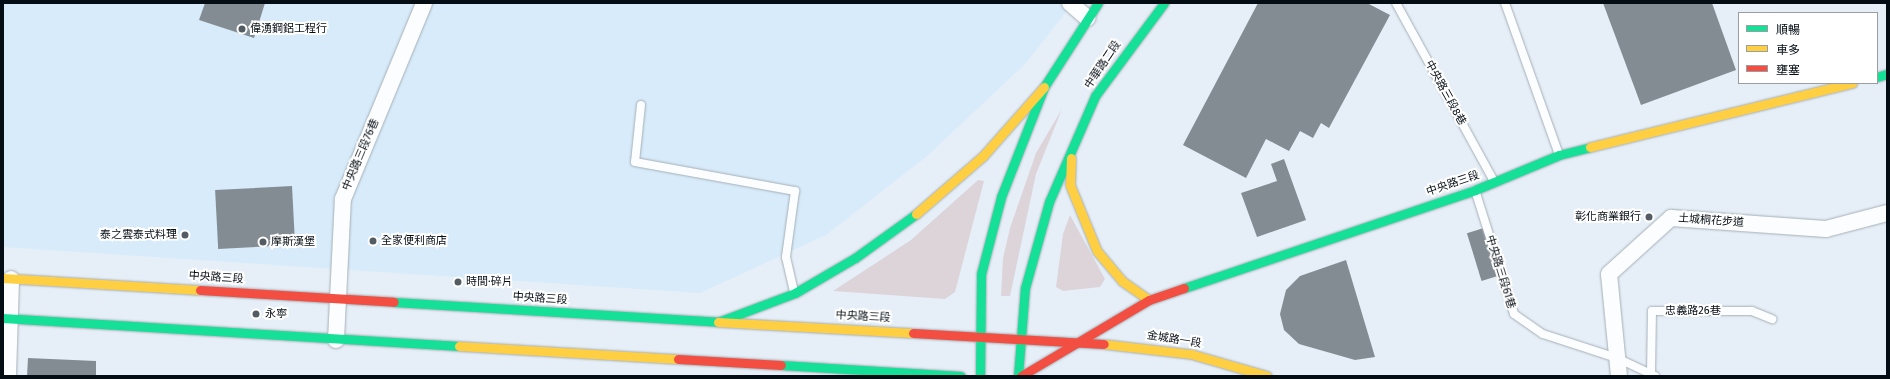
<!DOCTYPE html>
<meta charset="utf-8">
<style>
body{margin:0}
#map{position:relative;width:1890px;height:379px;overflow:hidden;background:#e6eff7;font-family:"Fira Sans","Noto Sans TC",sans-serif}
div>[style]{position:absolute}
.built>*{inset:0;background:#d7ebfa}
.green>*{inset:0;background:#ddd4da}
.building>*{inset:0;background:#848c93;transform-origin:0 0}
.roads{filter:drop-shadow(0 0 1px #a6afb7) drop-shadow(0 0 1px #a6afb7)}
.lane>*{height:8px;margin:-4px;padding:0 4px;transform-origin:4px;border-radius:4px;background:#fbfdfe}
.street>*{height:16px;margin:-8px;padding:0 8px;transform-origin:8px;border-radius:8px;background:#fbfdfe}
.fast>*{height:9px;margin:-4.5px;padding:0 4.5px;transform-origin:4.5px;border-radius:4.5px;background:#16e098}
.slow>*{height:9px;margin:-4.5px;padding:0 4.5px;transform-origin:4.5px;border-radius:4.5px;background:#ffcf43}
.jam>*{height:9px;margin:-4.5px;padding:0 4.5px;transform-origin:4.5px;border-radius:4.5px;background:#f24e42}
.dots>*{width:11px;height:11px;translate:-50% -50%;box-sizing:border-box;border:2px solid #fff;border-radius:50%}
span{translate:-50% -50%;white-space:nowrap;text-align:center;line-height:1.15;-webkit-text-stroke:4px #fff;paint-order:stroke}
.poi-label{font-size:11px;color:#050d14}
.left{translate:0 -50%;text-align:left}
.right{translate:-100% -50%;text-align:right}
.street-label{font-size:11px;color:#050d14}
.frame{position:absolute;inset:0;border:4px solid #050d14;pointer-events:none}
.legend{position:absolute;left:1738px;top:12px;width:140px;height:72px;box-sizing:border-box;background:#fff;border:1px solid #9b9ea1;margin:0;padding:5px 7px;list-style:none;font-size:12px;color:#050d14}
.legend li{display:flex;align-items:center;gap:8px;height:20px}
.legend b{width:20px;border:1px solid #9b9ea1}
</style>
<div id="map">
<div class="built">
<i style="clip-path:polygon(3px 3px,1073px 3px,1025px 64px,926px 157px,826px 235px,700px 293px,3px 247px)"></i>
</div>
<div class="green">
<i style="clip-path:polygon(1062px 109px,1036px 174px,1010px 296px,1001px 296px,1003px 258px,1010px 228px,1036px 153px)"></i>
<i style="clip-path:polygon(978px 180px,984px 181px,955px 292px,945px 299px,833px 291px,911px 240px)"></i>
<i style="clip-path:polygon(1070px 215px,1105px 279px,1100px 287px,1063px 291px,1056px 287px,1063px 234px)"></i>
</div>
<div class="building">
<i style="clip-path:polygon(205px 3px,265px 3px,254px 38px,199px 20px)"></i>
<i style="clip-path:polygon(1258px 3px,1367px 3px,1390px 15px,1329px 128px,1321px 123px,1313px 138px,1300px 131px,1289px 151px,1266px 139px,1246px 178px,1183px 145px)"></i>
<i style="clip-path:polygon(1603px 3px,1712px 3px,1736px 70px,1641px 105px)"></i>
<i style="clip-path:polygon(1284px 159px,1306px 220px,1257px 237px,1241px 193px,1277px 181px,1271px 164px)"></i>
<i style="left:292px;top:186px;width:59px;height:77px;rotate:87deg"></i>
<i style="left:1487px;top:227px;width:50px;height:21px;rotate:73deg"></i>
<i style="clip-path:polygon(1346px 260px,1375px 357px,1355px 360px,1299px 344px,1284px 330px,1280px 314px,1286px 290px,1300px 276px)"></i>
<i style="clip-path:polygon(28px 358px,96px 361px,96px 376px,27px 376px)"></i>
</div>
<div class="roads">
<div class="lane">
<i style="left:1396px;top:3px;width:203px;rotate:61.2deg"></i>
<i style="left:1505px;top:3px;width:161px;rotate:70.4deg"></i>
<i style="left:641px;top:105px;width:57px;rotate:96deg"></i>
<i style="left:635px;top:162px;width:163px;rotate:10.3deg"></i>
<i style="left:795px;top:191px;width:67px;rotate:97.8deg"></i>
<i style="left:786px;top:257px;width:35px;rotate:77deg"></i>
<i style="left:1475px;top:190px;width:130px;rotate:72.5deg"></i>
<i style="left:1514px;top:314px;width:35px;rotate:35deg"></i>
<i style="left:1543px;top:334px;width:78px;rotate:18deg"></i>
<i style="left:1617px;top:358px;width:42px;rotate:25.3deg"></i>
<i style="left:1651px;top:374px;width:63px;rotate:-89.1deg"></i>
<i style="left:1652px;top:311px;width:100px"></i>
<i style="left:1752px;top:311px;width:22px;rotate:22deg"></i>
</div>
<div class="street">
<i style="left:1070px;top:3px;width:23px;rotate:41deg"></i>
<i style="left:336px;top:340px;width:141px;rotate:-87.2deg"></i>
<i style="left:343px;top:199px;width:212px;rotate:-67.5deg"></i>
<i style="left:8px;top:376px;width:97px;rotate:-88.2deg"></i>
<i style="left:1619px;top:376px;width:102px;rotate:-95.6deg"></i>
<i style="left:1609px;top:274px;width:84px;rotate:-42.1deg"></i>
<i style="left:1671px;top:218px;width:155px;rotate:4.1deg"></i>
<i style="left:1826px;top:229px;width:63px;rotate:-14.7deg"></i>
</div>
<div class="fast">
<i style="left:1877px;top:77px;width:10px;rotate:-17deg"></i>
<i style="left:1184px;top:288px;width:307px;rotate:-18.6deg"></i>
<i style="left:1475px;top:190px;width:91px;rotate:-22.6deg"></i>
<i style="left:1559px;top:155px;width:32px;rotate:-14deg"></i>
<i style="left:394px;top:302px;width:325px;rotate:3.5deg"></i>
<i style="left:718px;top:322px;width:82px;rotate:-20.6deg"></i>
<i style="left:795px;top:293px;width:69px;rotate:-30.3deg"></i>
<i style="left:855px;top:258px;width:75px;rotate:-35.8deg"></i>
<i style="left:3px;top:318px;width:457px;rotate:3.5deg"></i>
<i style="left:781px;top:365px;width:180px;rotate:3.5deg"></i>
<i style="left:980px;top:376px;width:102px;rotate:-89.4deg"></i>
<i style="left:981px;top:274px;width:80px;rotate:-75.4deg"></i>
<i style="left:1001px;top:197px;width:118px;rotate:-68.6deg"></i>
<i style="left:1044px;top:87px;width:100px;rotate:-57.3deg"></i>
<i style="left:1018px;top:376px;width:88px;rotate:-85.5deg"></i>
<i style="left:1025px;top:288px;width:89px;rotate:-74.4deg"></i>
<i style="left:1049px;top:202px;width:116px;rotate:-66.5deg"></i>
<i style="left:1095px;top:96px;width:116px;rotate:-53.4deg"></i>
</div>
<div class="slow">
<i style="left:1590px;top:147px;width:270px;rotate:-13.7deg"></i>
<i style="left:1071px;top:158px;width:27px;rotate:92deg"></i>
<i style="left:1070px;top:185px;width:71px;rotate:67.8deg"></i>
<i style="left:1097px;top:251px;width:39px;rotate:50deg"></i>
<i style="left:1122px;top:281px;width:33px;rotate:35deg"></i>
<i style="left:916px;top:214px;width:89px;rotate:-40.9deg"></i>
<i style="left:983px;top:156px;width:92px;rotate:-48.5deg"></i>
<i style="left:3px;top:278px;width:197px;rotate:3.5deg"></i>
<i style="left:718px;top:322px;width:195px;rotate:3.2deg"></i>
<i style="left:1104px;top:344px;width:88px;rotate:6.6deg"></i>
<i style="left:1191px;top:354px;width:79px;rotate:16.1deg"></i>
<i style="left:459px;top:346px;width:219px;rotate:3.4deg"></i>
</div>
<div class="jam">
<i style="left:200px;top:290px;width:194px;rotate:3.5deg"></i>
<i style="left:913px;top:333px;width:191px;rotate:3.3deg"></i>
<i style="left:678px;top:359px;width:103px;rotate:3.3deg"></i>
<i style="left:1021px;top:376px;width:149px;rotate:-30.7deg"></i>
<i style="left:1149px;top:300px;width:37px;rotate:-19deg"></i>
</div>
</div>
<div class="dots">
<i style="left:242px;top:29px;background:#545c63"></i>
<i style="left:1649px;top:217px;background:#545c63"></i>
<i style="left:185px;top:235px;background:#545c63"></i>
<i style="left:373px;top:241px;background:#545c63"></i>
<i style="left:263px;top:242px;background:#545c63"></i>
<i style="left:458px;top:282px;background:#545c63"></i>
<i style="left:256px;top:314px;background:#545c63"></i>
</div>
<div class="poi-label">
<span class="left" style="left:250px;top:29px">偉湧鋼鋁工程行</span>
<span class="right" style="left:1641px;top:217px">彰化商業銀行</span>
<span class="right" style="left:177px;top:235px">泰之雲泰式料理</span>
<span class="left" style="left:381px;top:241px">全家便利商店</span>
<span class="left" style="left:271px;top:242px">摩斯漢堡</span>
<span class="left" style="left:466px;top:282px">時間·碎片</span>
<span class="left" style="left:265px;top:314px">永寧</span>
</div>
<div class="street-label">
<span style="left:1103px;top:65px;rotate:-56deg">中華路二段</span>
<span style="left:1445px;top:93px;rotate:61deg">中央路三段8巷</span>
<span style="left:361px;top:155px;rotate:-67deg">中央路三段76巷</span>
<span style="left:1453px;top:184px;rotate:-19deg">中央路三段</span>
<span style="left:1711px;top:221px;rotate:4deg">土城桐花步道</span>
<span style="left:1500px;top:272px;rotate:73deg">中央路三段61巷</span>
<span style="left:216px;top:278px;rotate:4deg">中央路三段</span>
<span style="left:540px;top:299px;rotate:4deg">中央路三段</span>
<span style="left:1693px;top:311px">忠義路26巷</span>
<span style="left:863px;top:317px;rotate:3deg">中央路三段</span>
<span style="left:1174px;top:340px;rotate:9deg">金城路一段</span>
</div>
<div class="frame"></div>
<ul class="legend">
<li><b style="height:5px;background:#16e098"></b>順暢</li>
<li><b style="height:5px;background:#ffcf43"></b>車多</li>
<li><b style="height:5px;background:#f24e42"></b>壅塞</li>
</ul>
</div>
